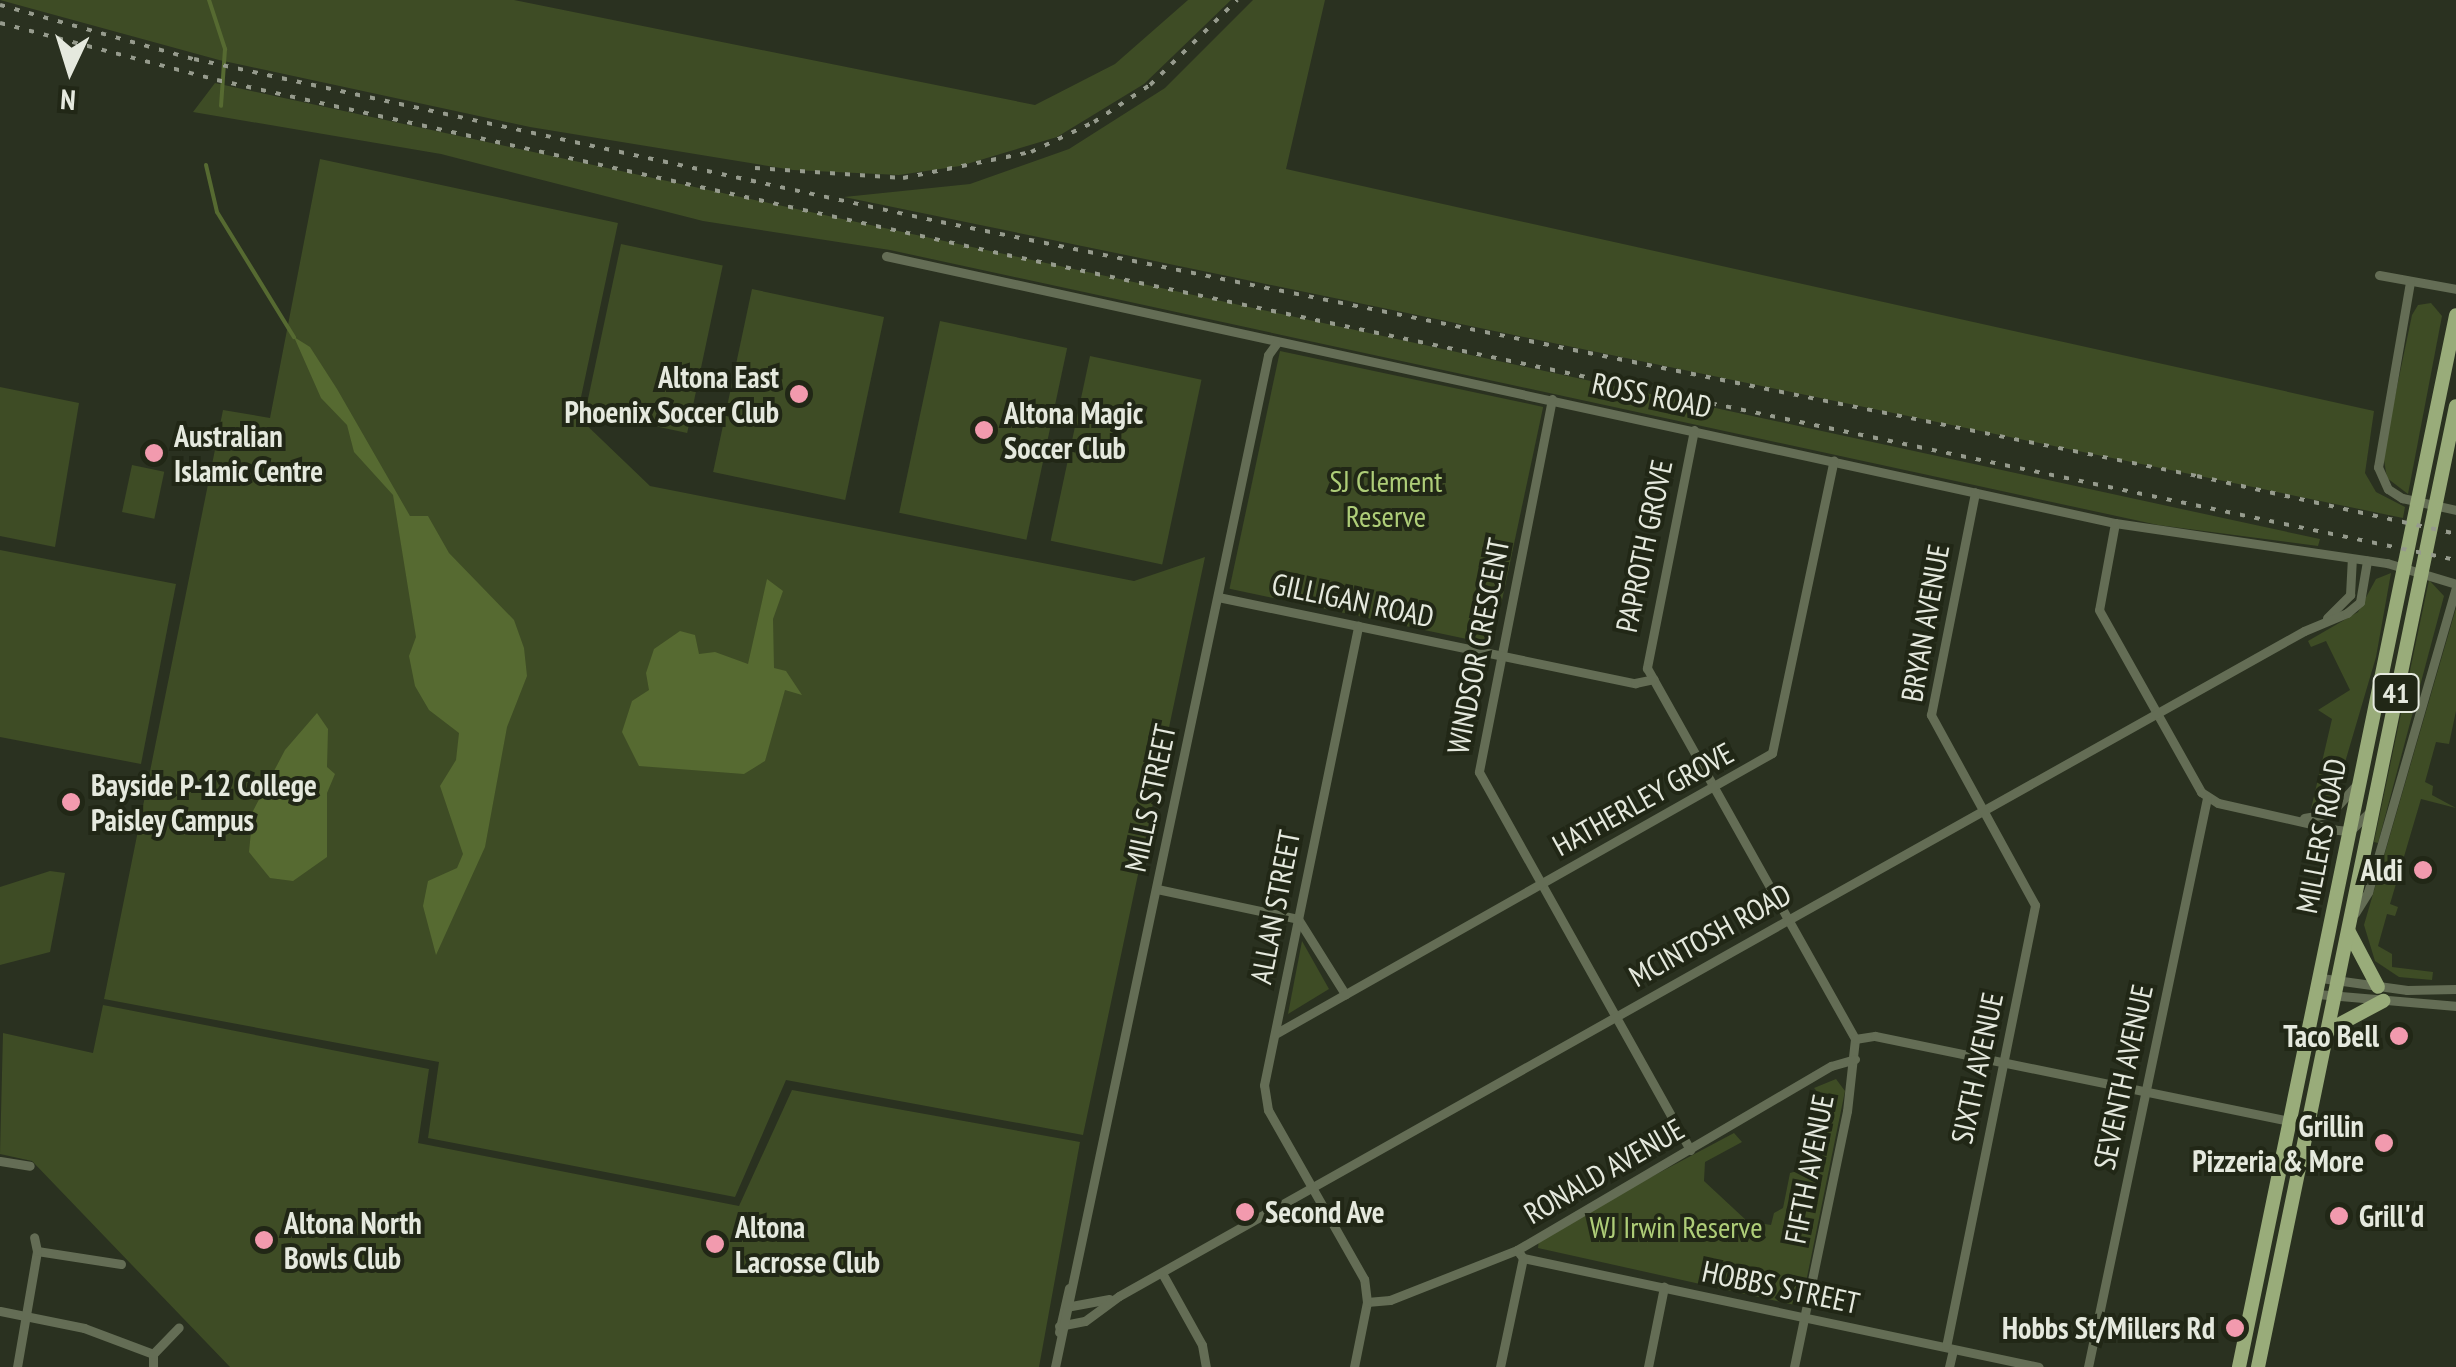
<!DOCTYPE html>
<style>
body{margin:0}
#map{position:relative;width:2456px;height:1367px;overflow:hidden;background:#2a3120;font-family:"PT Sans Narrow",sans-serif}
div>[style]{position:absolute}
.green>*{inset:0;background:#3e4c25;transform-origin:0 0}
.water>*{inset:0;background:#566a31}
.stream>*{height:4px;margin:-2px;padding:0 2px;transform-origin:2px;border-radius:2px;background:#566a31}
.street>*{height:9px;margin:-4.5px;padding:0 4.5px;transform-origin:4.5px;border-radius:4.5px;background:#646d55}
.primary>*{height:14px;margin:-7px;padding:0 7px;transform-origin:7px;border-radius:7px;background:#99ac7a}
.rail>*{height:4px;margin-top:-2px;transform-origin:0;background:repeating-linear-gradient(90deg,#969b8d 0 5px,transparent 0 15px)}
.dots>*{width:28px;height:28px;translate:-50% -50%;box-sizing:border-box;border:5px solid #212716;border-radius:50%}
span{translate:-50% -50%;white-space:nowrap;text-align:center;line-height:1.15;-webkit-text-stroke:8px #212716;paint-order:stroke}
.shield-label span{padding:2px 8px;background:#212716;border:2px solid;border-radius:8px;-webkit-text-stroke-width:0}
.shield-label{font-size:28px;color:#e5e9de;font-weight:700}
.poi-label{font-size:30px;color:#e5e9de;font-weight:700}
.right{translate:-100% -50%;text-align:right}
.left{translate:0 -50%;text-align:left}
.street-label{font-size:30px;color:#e5e9de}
.park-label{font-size:30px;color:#aecd78}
.north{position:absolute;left:20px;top:20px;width:100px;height:100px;-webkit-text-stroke:8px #212716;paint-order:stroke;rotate:184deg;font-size:28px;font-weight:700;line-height:40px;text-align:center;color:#e5e9de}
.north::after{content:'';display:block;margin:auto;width:35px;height:45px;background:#e5e9de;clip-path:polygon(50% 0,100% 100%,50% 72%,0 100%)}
</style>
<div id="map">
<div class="green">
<i style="clip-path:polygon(0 0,514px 0,1035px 105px,1115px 64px,1188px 0,1231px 0,1144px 84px,1057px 137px,960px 166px,899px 175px,793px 170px,530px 127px,219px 60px)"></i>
<i style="clip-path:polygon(1253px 0,1325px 0,1286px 169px,2374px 411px,2365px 473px,2376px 492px,2405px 507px,2403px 518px,844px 197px,970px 184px,1069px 149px,1165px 88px)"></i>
<i style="clip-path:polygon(215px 83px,2320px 539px,2318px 546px,2158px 525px,890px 250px,703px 221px,441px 154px,193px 112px)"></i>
<i style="clip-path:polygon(320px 159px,618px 223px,577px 416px,650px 486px,1134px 581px,1205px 557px,1083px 1135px,786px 1080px,735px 1197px,428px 1138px,439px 1062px,104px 999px,223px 410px,270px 418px)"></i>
<i style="left:621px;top:244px;width:104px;height:171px;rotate:12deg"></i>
<i style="left:752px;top:289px;width:135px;height:187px;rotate:12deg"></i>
<i style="clip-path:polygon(2431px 303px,2442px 316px,2408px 494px,2387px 478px,2383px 454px,2412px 315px,2418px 305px)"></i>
<i style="left:940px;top:321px;width:130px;height:196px;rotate:12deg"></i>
<i style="left:1280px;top:351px;width:269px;height:243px;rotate:12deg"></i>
<i style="left:1090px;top:356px;width:114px;height:189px;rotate:12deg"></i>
<i style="clip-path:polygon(0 387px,79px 403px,55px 547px,0 536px)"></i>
<i style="left:132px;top:465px;width:33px;height:48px;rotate:12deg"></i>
<i style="clip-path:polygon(0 550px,176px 584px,141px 764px,0 737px)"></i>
<i style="clip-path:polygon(2391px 573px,2376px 657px,2336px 793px,2311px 809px,2332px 719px,2318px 710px,2350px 690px,2326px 641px,2311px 647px,2308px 641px,2358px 612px,2376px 579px)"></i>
<i style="clip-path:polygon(2429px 580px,2444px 596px,2378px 843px,2374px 842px)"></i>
<i style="clip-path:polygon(2456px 608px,2456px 711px,2449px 744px,2436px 742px,2425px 782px,2433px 786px,2432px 795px,2456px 808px,2421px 799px,2390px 904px,2398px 907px,2395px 916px,2387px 914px,2378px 946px,2392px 954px,2392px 967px,2433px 972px,2432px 980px,2399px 977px,2375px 961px,2364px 925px)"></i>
<i style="clip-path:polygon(50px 871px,65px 873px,50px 952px,0 965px,0 887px)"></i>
<i style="clip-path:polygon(1302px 941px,1329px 989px,1288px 1014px)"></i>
<i style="clip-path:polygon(103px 1005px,429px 1069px,418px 1143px,739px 1206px,792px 1090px,1080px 1142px,1039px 1367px,230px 1367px,32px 1161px,0 1154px,3px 1033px,93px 1053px)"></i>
<i style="clip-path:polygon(1836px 1079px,1845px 1091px,1804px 1292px,1795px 1305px,1538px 1248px,1539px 1239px,1557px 1227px,1734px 1133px,1742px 1142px,1705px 1162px,1704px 1181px,1747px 1221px,1771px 1225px,1774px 1213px,1783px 1208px,1790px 1173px,1804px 1169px,1809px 1143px,1823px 1145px,1830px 1106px,1814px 1088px)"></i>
</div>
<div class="water">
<i style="clip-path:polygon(294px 337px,310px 347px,337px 389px,410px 516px,428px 516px,449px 553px,514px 620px,524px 648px,527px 676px,507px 727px,485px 847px,436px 955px,423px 906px,428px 881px,457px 868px,463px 854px,440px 786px,456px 760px,459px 733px,429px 710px,415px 686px,409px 656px,416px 637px,393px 495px,354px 452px,347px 425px,321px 398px)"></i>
<i style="clip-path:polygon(767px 579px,783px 591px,773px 619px,774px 668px,786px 671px,802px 695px,785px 690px,765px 761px,744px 774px,639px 766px,622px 732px,632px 701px,649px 690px,646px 673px,654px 649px,680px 631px,695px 635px,699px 654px,715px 652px,748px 664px)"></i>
<i style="clip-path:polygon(317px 713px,328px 729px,327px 767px,335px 774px,327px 793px,327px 857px,293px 881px,270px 878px,249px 852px,253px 811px,285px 750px)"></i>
</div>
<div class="stream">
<i style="left:209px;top:0;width:52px;rotate:71.9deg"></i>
<i style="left:225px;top:49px;width:57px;rotate:94deg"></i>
<i style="left:206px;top:165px;width:48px;rotate:76.8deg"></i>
<i style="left:217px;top:212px;width:147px;rotate:58.4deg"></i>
</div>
<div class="street">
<i style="left:886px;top:256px;width:1258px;rotate:12.26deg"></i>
<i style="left:2115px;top:523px;width:275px;rotate:8.4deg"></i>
<i style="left:2387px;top:563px;width:72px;rotate:16.9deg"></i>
<i style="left:2379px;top:275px;width:78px;rotate:10.3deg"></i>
<i style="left:2410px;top:282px;width:188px;rotate:99.8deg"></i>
<i style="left:2378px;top:467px;width:24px;rotate:66deg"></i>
<i style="left:2388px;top:489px;width:17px;rotate:33deg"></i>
<i style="left:2402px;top:498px;width:55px;rotate:12.5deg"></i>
<i style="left:1552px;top:399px;width:380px;rotate:101.1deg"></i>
<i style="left:1479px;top:772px;width:433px;rotate:60.8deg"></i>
<i style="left:1694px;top:430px;width:243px;rotate:101.2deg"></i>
<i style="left:1647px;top:668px;width:425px;rotate:60.7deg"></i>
<i style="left:1855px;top:1039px;width:72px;rotate:96.3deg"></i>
<i style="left:1847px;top:1111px;width:261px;rotate:101.7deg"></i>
<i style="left:2115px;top:523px;width:88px;rotate:100.4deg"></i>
<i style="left:2099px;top:610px;width:209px;rotate:60.7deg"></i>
<i style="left:2201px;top:792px;width:20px;rotate:33deg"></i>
<i style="left:2218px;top:803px;width:123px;rotate:12.7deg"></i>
<i style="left:2338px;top:830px;width:12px;rotate:5deg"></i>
<i style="left:2350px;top:831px;width:29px;rotate:-44deg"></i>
<i style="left:1218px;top:597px;width:426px;rotate:11.7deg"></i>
<i style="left:1635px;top:683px;width:19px;rotate:-12deg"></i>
<i style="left:2327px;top:618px;width:33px;rotate:-45deg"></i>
<i style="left:2350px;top:595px;width:35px;rotate:-87deg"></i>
<i style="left:2304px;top:818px;width:27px;rotate:-10deg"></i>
<i style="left:2331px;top:813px;width:42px;rotate:-47.9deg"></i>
<i style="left:1157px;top:889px;width:144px;rotate:12deg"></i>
<i style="left:1298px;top:919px;width:89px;rotate:57.9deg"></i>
<i style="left:2355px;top:913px;width:25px;rotate:-58deg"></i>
<i style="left:2368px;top:892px;width:317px;rotate:-73.9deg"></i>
<i style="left:2321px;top:978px;width:87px;rotate:7.9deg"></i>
<i style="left:2407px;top:990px;width:49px;rotate:-1.2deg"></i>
<i style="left:2317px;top:994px;width:140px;rotate:4.9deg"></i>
<i style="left:1275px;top:1034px;width:571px;rotate:-29.48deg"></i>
<i style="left:1772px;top:753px;width:299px;rotate:-78.1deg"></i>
<i style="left:1855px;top:1039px;width:20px;rotate:-9deg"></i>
<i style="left:1875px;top:1036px;width:424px;rotate:11.6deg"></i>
<i style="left:0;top:1161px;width:30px;rotate:9deg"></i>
<i style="left:1517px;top:1250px;width:10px;rotate:53deg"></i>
<i style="left:1523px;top:1258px;width:527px;rotate:11.93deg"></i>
<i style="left:37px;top:1251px;width:85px;rotate:8.8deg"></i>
<i style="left:1162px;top:1273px;width:82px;rotate:60.9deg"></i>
<i style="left:1202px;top:1345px;width:22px;rotate:80deg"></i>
<i style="left:1367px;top:1302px;width:23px;rotate:-5deg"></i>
<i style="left:1390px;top:1300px;width:136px;rotate:-21.5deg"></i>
<i style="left:1517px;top:1250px;width:364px;rotate:-30.4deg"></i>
<i style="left:1831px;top:1066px;width:25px;rotate:-16deg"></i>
<i style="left:1066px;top:1307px;width:44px;rotate:-10.5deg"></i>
<i style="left:0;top:1311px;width:86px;rotate:11.4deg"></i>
<i style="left:84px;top:1328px;width:74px;rotate:20.6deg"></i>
<i style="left:1059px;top:1326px;width:26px;rotate:-11deg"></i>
<i style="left:1085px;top:1321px;width:42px;rotate:-36.3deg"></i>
<i style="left:1119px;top:1296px;width:767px;rotate:-29.34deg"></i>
<i style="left:1788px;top:920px;width:591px;rotate:-29.25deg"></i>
<i style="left:2304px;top:631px;width:47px;rotate:-22.7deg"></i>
<i style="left:2347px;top:613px;width:17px;rotate:-40deg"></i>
<i style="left:2360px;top:602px;width:42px;rotate:-80.3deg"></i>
<i style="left:1059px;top:1332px;width:45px;rotate:-77.2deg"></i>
<i style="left:1946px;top:1347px;width:451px;rotate:-78.6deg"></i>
<i style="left:2035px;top:905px;width:217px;rotate:-118.7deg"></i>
<i style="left:1931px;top:715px;width:227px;rotate:-78.8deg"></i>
<i style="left:17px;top:1367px;width:118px;rotate:-80.2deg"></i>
<i style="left:37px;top:1251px;width:14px;rotate:-102deg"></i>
<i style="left:153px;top:1367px;width:13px;rotate:-90deg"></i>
<i style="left:153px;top:1354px;width:37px;rotate:-46deg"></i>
<i style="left:1055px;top:1367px;width:1034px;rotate:-78.11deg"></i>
<i style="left:1268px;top:355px;width:14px;rotate:-54deg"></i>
<i style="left:1354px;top:1367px;width:66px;rotate:-78.7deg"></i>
<i style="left:1367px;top:1302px;width:23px;rotate:-97deg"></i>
<i style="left:1364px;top:1279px;width:194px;rotate:-119.6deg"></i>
<i style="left:1268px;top:1110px;width:25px;rotate:-99deg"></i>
<i style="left:1264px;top:1085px;width:469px;rotate:-78.4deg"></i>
<i style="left:1500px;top:1367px;width:111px;rotate:-78.1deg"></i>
<i style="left:1648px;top:1367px;width:82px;rotate:-78.7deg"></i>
<i style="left:1949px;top:1367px;width:18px;rotate:-77deg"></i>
<i style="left:2088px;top:1367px;width:581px;rotate:-78.19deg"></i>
</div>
<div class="primary">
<i style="left:2349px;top:932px;width:62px;rotate:62.2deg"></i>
<i style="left:2327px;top:1031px;width:64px;rotate:-28.2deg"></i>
<i style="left:2239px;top:1367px;width:1074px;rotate:-78.34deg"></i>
<i style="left:2258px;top:1367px;width:981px;rotate:-78.36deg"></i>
</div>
<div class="rail">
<i style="left:0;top:5px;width:201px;rotate:15.6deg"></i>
<i style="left:194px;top:59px;width:765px;rotate:12.31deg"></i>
<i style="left:941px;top:222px;width:1281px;rotate:11.43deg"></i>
<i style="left:2197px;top:476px;width:265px;rotate:12.6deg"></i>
<i style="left:0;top:23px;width:224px;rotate:14.7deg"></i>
<i style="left:217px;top:80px;width:809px;rotate:12.49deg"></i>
<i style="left:1007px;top:255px;width:1481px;rotate:11.89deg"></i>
<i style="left:755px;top:168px;width:148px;rotate:3.9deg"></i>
<i style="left:903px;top:178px;width:131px;rotate:-11.5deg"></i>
<i style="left:1031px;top:152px;width:70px;rotate:-25.5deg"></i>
<i style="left:1094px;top:122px;width:67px;rotate:-33.5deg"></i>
<i style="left:1150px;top:85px;width:122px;rotate:-44.3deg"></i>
</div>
<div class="dots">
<i style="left:799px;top:394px;background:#f29aae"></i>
<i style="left:984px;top:430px;background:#f29aae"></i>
<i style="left:154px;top:453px;background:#f29aae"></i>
<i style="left:71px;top:802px;background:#f29aae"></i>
<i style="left:2423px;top:870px;background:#f29aae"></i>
<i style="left:2399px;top:1036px;background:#f29aae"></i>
<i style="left:2384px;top:1143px;background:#f29aae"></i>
<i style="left:1245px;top:1212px;background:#f29aae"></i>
<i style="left:2339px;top:1216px;background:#f29aae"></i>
<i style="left:264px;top:1240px;background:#f29aae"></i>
<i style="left:715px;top:1244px;background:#f29aae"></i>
<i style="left:2235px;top:1328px;background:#f29aae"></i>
</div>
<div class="shield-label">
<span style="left:2396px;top:693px">41</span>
</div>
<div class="poi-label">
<span class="right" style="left:779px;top:394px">Altona East<br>Phoenix Soccer Club</span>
<span class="left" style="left:1004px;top:430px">Altona Magic<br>Soccer Club</span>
<span class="left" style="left:174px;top:453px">Australian<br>Islamic Centre</span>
<span class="left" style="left:91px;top:802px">Bayside P-12 College<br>Paisley Campus</span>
<span class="right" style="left:2403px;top:870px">Aldi</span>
<span class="right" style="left:2379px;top:1036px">Taco Bell</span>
<span class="right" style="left:2364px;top:1143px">Grillin<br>Pizzeria &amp; More</span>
<span class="left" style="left:1265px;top:1212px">Second Ave</span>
<span class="left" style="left:2359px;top:1216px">Grill'd</span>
<span class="left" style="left:284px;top:1240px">Altona North<br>Bowls Club</span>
<span class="left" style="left:735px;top:1244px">Altona<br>Lacrosse Club</span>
<span class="right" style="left:2215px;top:1328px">Hobbs St/Millers Rd</span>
</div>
<div class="street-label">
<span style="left:1652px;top:395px;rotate:12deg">ROSS ROAD</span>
<span style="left:1644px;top:546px;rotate:-78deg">PAPROTH GROVE</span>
<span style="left:1353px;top:600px;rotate:12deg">GILLIGAN ROAD</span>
<span style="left:1925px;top:623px;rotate:-80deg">BRYAN AVENUE</span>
<span style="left:1478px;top:646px;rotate:-79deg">WINDSOR CRESCENT</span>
<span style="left:1150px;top:798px;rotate:-78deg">MILLS STREET</span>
<span style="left:1643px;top:799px;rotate:-29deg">HATHERLEY GROVE</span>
<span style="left:2321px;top:836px;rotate:-79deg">MILLERS ROAD</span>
<span style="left:1275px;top:907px;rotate:-79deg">ALLAN STREET</span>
<span style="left:1710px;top:935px;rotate:-29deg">MCINTOSH ROAD</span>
<span style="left:1977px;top:1068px;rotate:-78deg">SIXTH AVENUE</span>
<span style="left:2123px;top:1077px;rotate:-78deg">SEVENTH AVENUE</span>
<span style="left:1809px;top:1169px;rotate:-79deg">FIFTH AVENUE</span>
<span style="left:1604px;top:1171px;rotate:-30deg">RONALD AVENUE</span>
<span style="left:1781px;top:1287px;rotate:12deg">HOBBS STREET</span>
</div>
<div class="park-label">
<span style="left:1386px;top:498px">SJ Clement<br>Reserve</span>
<span style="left:1676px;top:1227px">WJ Irwin Reserve</span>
</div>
<div class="north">N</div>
</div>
